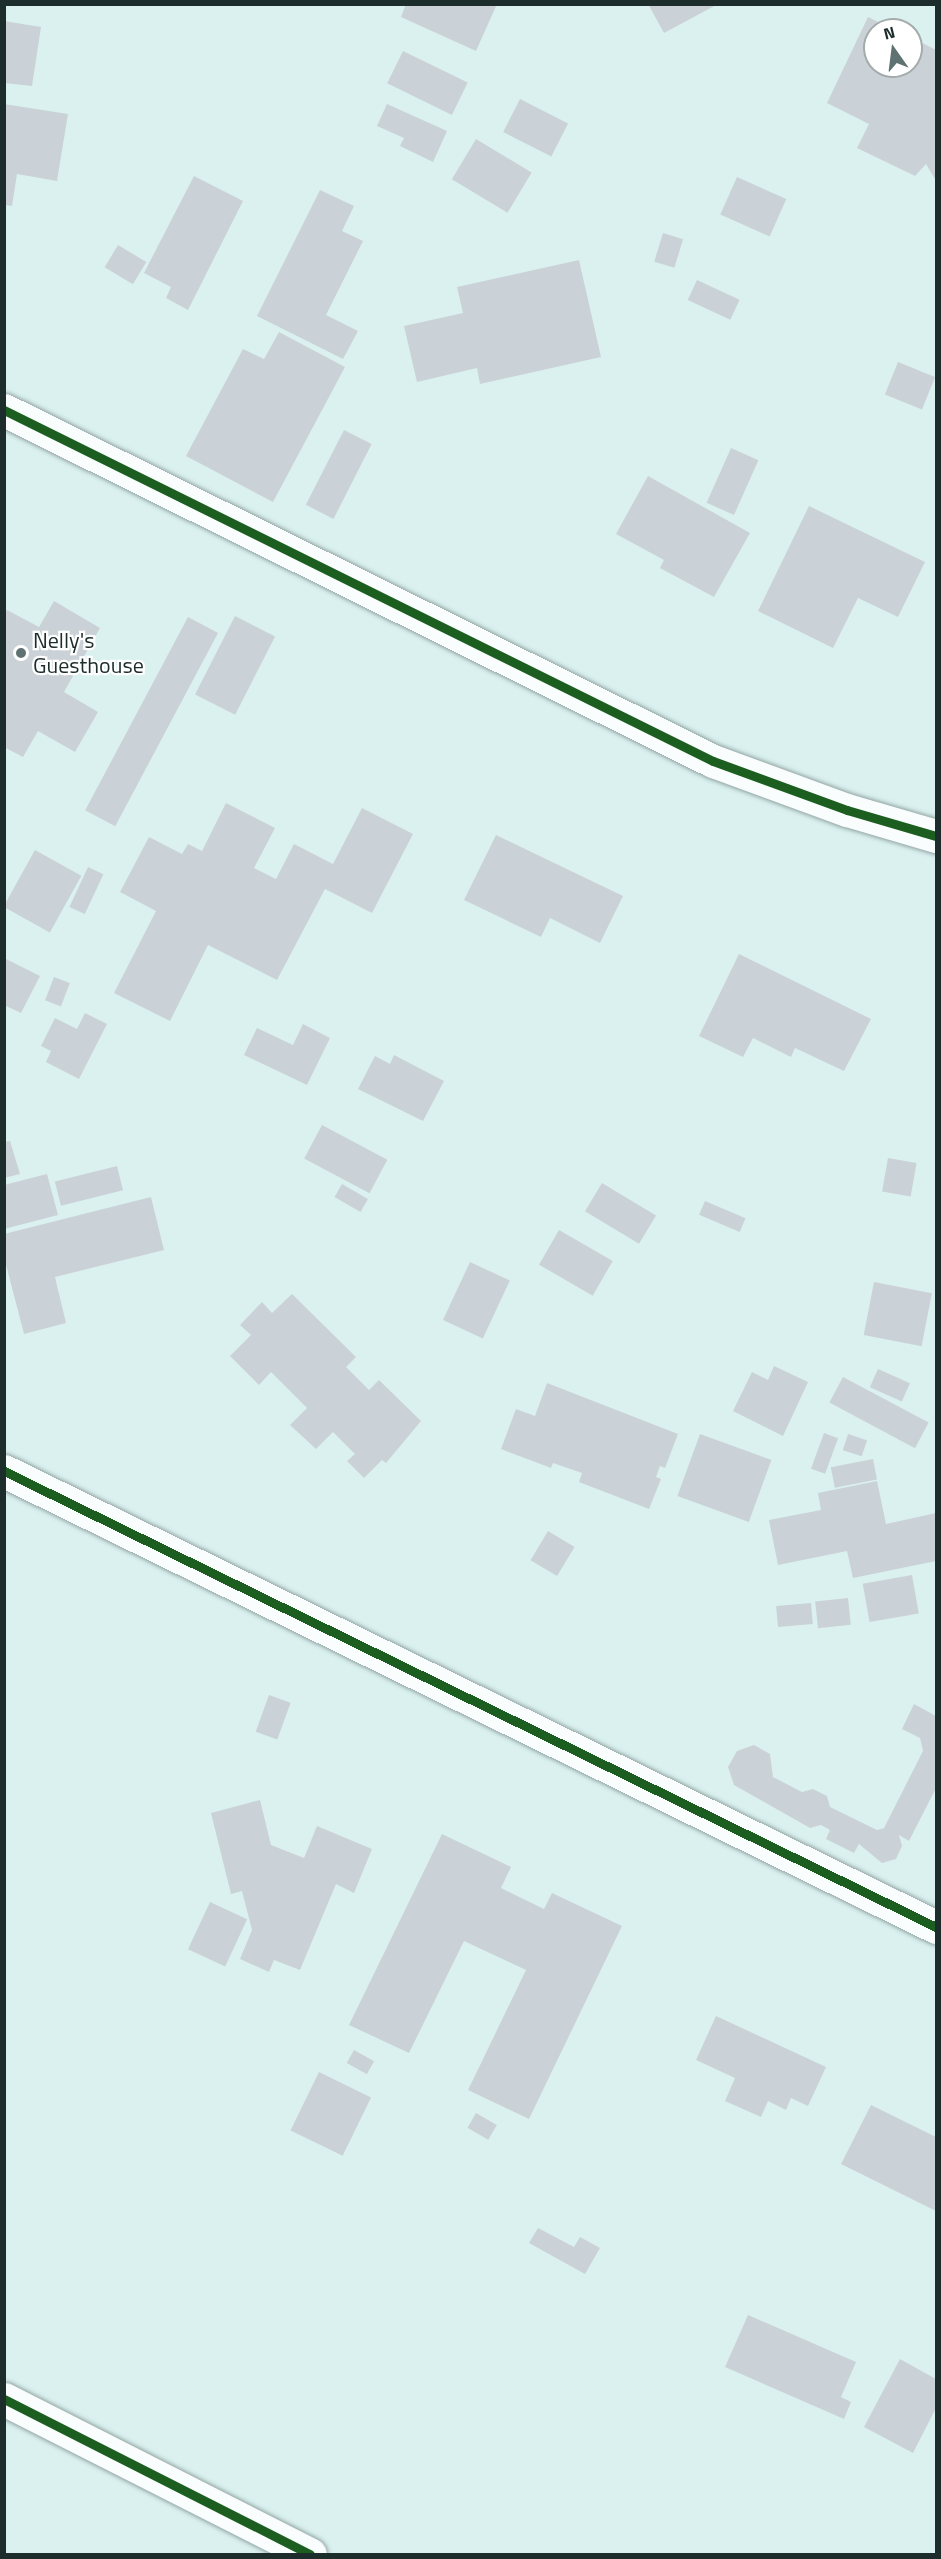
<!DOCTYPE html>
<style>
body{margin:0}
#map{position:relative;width:941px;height:2559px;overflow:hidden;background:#daf1f0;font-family:"Titillium Web",sans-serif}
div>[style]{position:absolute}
.building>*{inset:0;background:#cbd2d7;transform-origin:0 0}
.roads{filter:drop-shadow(0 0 2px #93a5a4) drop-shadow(0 0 2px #93a5a4)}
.minor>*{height:33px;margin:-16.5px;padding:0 16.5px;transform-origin:16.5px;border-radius:16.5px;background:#f9fdfd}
.cycleway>*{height:9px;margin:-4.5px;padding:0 4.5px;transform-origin:4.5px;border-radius:4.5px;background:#1b5e20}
.dots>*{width:16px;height:16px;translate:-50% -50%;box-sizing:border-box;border:3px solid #fff;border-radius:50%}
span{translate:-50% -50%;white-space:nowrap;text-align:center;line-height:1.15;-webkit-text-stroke:4.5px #fff;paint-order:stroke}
.poi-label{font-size:22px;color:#1c2d2c}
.left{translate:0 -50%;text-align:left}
.frame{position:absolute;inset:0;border:6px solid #1c2d2c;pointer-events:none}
.north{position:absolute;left:863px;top:18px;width:60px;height:60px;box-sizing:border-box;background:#fff;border:2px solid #a4abab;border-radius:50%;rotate:346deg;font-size:16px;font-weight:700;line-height:24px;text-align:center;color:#1c2d2c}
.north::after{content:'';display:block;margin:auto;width:21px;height:27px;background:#5e7271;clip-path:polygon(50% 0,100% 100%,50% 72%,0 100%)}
</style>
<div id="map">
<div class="building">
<i style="clip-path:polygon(406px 4px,497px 4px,476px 51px,401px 17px)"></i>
<i style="clip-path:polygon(648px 4px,718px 4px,664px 33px)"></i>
<i style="clip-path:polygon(868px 17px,895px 30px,875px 30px,875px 66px,911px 66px,911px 37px,936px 50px,936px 181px,926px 164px,915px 176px,857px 148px,869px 124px,827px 103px)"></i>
<i style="clip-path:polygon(4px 21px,41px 27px,32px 86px,4px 83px)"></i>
<i style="left:403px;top:51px;width:72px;height:36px;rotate:26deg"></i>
<i style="left:520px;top:99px;width:54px;height:37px;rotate:27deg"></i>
<i style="clip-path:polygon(4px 104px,68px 114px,57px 181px,17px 174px,12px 206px,4px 205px)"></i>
<i style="clip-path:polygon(387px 104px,447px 131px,433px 162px,400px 146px,404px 138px,377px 126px)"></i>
<i style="left:476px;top:139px;width:65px;height:47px;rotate:31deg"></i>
<i style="clip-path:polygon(194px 176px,243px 201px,188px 310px,166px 298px,171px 287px,144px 273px)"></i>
<i style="left:737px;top:177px;width:54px;height:41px;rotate:24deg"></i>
<i style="clip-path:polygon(320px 190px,354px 206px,342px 231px,363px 241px,326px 315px,358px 331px,343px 359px,257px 316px)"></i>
<i style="left:663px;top:233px;width:21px;height:30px;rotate:17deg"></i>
<i style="left:118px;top:245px;width:33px;height:26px;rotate:31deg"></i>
<i style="clip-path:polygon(579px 260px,601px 357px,480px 384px,477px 368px,417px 382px,404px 326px,463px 313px,457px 287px)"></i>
<i style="left:697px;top:280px;width:47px;height:22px;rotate:25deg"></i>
<i style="clip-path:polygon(279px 332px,345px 367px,273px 502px,186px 456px,243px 349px,264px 359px)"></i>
<i style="left:898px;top:362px;width:40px;height:35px;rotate:22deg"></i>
<i style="left:344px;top:430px;width:31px;height:84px;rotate:27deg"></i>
<i style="left:731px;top:448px;width:30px;height:60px;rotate:24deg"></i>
<i style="clip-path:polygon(648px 476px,750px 533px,714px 597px,660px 568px,664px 560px,616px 534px)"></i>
<i style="clip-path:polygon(809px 506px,925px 562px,898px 617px,858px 598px,833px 648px,758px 611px)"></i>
<i style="clip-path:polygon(54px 601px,100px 628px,64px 692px,98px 712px,75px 752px,38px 731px,23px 757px,4px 747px,4px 614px,7px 610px,39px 627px)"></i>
<i style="left:235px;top:616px;width:45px;height:88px;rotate:27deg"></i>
<i style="left:188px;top:617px;width:34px;height:219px;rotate:28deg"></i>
<i style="clip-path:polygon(226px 803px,275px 828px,254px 868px,276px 879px,294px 844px,333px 864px,362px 808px,413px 834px,372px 913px,325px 889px,277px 980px,208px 945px,170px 1021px,114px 993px,156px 911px,120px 892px,149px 837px,182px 854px,188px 844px,202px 851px)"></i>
<i style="clip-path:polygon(496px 835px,623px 896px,600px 943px,550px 918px,541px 937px,464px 900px)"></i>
<i style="left:35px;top:850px;width:53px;height:65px;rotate:29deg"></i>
<i style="left:88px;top:867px;width:17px;height:44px;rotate:25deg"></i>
<i style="clip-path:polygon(739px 954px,871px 1019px,844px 1071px,795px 1048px,791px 1057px,753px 1038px,743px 1057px,699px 1036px)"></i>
<i style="clip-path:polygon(4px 958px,40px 976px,21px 1013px,4px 1005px)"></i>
<i style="left:54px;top:977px;width:17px;height:25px;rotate:21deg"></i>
<i style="clip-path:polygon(85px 1013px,107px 1024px,79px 1079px,46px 1062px,51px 1051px,41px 1046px,55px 1018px,77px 1029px)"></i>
<i style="clip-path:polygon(303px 1024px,330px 1038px,307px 1085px,244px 1055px,257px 1028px,293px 1045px)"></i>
<i style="clip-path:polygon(394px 1055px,444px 1081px,423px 1121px,358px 1089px,375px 1056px,390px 1064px)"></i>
<i style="left:322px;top:1125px;width:74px;height:38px;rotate:28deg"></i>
<i style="clip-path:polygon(10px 1141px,20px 1174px,4px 1178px,4px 1142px)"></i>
<i style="left:888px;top:1158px;width:29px;height:34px;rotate:10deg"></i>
<i style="left:117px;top:1166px;width:25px;height:64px;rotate:76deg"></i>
<i style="clip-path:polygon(47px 1174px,58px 1215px,4px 1229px,4px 1185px)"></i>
<i style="left:602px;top:1183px;width:63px;height:33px;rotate:31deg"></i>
<i style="left:342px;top:1184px;width:30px;height:15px;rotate:30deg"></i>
<i style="clip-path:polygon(151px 1197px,164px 1250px,55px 1277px,66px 1323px,24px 1334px,4px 1257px,4px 1234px)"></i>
<i style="left:705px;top:1201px;width:44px;height:15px;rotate:23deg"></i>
<i style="left:559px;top:1230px;width:62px;height:40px;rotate:30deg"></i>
<i style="left:470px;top:1262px;width:44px;height:64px;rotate:25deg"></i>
<i style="left:874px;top:1282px;width:59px;height:54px;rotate:11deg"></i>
<i style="clip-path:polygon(292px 1294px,356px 1357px,346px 1367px,369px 1390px,379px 1380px,421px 1421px,386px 1463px,382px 1460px,364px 1478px,347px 1461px,355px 1454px,333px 1432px,316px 1449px,290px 1425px,307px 1408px,271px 1372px,259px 1385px,230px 1356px,251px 1335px,240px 1325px,262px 1302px,272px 1313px)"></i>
<i style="clip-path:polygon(774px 1366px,808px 1382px,783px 1436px,733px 1411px,752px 1372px,768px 1380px)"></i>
<i style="left:878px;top:1369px;width:35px;height:20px;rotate:24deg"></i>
<i style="left:843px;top:1377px;width:97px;height:29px;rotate:28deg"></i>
<i style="clip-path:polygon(547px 1383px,678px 1434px,665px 1468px,660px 1466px,656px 1477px,661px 1479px,649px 1509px,579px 1482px,582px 1473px,553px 1463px,551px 1468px,501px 1449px,516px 1409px,535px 1416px)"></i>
<i style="left:824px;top:1433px;width:15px;height:38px;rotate:20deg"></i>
<i style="left:700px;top:1434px;width:76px;height:66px;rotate:20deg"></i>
<i style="left:848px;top:1434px;width:20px;height:17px;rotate:18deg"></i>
<i style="left:873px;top:1459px;width:21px;height:43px;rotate:79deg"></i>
<i style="clip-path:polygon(877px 1481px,886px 1524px,936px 1513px,936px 1561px,853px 1578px,847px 1551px,778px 1565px,769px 1520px,821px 1510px,818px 1493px)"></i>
<i style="left:548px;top:1531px;width:31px;height:34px;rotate:31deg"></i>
<i style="left:912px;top:1575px;width:39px;height:50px;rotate:80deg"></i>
<i style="left:848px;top:1598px;width:27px;height:33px;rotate:84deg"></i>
<i style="left:811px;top:1603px;width:21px;height:35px;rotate:85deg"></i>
<i style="left:269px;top:1695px;width:23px;height:39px;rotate:20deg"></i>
<i style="clip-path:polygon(914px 1704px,936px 1716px,936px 1788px,909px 1841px,899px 1835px,902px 1846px,896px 1859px,882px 1863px,859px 1844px,854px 1853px,826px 1839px,830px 1830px,821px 1825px,810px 1828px,734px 1785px,728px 1767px,737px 1751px,754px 1745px,770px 1754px,773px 1777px,802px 1792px,813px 1789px,827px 1796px,830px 1807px,877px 1830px,884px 1828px,923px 1751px,920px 1738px,902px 1729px)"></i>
<i style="clip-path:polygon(260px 1800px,271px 1845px,304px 1858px,317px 1826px,372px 1849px,354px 1893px,336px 1884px,300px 1970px,274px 1960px,269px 1972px,240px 1959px,252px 1930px,242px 1891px,231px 1894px,211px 1813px)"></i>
<i style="clip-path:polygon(442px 1834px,511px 1867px,501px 1888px,544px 1909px,552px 1893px,622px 1926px,529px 2119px,468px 2090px,526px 1970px,464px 1941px,409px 2053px,349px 2025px)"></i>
<i style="left:210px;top:1902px;width:41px;height:52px;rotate:25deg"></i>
<i style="clip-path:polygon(716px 2016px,826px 2067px,808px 2106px,791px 2098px,786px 2110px,768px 2101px,761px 2117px,725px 2101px,735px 2078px,696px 2060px)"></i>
<i style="left:354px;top:2050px;width:23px;height:15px;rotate:29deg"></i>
<i style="left:319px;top:2072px;width:58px;height:65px;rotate:26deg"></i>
<i style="clip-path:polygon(871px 2105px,936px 2137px,936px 2211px,841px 2164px)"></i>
<i style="left:476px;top:2113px;width:24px;height:17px;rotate:30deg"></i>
<i style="clip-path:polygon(538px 2228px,574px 2247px,580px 2237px,600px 2248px,585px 2274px,529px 2243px)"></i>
<i style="clip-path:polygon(748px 2315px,856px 2362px,841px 2397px,851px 2402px,844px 2419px,725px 2367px)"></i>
<i style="clip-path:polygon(900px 2359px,936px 2379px,936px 2408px,913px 2453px,864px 2427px)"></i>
</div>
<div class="roads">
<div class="minor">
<i style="left:4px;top:410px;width:791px;rotate:26.34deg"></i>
<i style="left:713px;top:761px;width:143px;rotate:20.1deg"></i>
<i style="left:847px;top:810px;width:93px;rotate:16.3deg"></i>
<i style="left:4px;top:1471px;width:1038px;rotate:26.07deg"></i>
<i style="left:4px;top:2399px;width:343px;rotate:26.9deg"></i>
</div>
</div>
<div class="cycleway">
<i style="left:4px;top:410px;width:791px;rotate:26.34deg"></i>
<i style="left:713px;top:761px;width:143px;rotate:20.1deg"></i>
<i style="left:847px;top:810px;width:93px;rotate:16.3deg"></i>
<i style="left:4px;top:1471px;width:1038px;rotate:26.07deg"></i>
<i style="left:4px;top:2399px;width:343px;rotate:26.9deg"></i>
</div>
<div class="dots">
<i style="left:21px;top:653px;background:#5e7271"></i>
</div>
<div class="poi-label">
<span class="left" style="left:33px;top:653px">Nelly's<br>Guesthouse</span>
</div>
<div class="frame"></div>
<div class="north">N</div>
</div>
